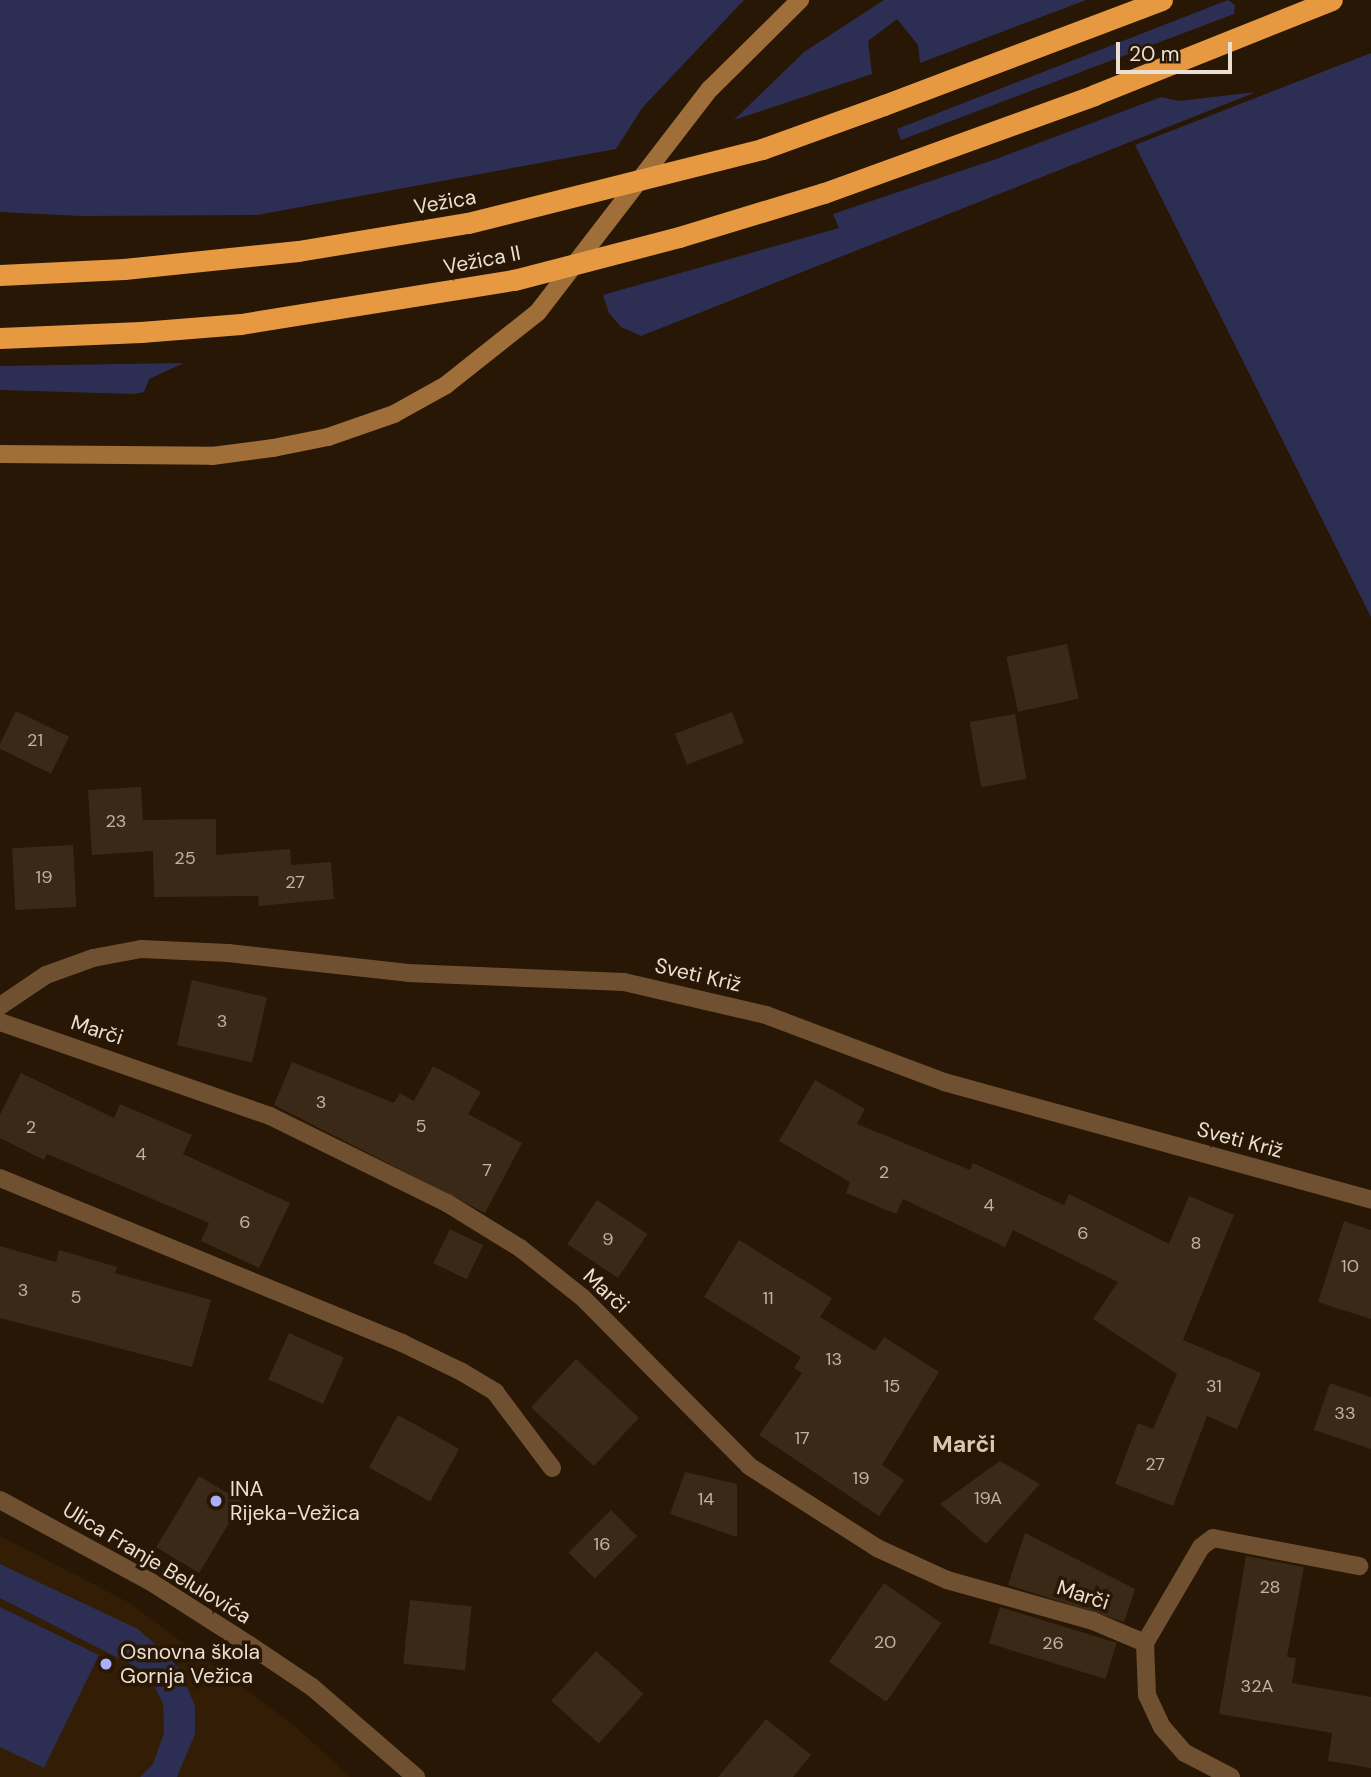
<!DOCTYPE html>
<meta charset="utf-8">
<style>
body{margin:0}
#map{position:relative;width:1371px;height:1777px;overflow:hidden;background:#281705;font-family:"DM Sans",sans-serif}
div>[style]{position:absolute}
.built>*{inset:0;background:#331d05}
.green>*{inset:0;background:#2d2e53}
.building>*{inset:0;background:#3b2917;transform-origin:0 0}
.street>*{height:18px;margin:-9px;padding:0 9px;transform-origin:9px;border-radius:9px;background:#6f5031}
.secondary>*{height:18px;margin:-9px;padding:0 9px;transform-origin:9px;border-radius:9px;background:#9f6e39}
.highway>*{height:21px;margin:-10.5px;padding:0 10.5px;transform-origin:10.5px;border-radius:10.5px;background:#e79941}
.highway-bridge>*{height:21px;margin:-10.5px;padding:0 10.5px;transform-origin:10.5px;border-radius:10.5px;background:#e79941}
.dots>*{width:19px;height:19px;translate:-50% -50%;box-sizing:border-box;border:4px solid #281705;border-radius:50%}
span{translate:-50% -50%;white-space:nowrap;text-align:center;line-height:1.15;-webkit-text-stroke:7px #281705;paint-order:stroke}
.number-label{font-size:18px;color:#bfb2a5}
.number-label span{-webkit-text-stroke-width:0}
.street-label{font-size:21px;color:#ebdfd4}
.poi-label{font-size:21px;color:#ebdfd4}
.left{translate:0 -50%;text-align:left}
.neighbourhood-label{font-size:23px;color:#dcc5af;font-weight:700}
.scale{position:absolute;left:1116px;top:42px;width:116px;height:32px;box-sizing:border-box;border:4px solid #ebdfd4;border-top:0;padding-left:9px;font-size:21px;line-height:24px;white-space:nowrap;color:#ebdfd4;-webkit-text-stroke:5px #281705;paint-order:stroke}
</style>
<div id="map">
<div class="built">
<i style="clip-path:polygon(0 1536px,128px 1602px,295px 1726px,350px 1777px,0 1777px)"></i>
</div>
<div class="green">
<i style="clip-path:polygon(0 0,744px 0,642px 108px,616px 149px,257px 215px,81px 216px,0 212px)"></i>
<i style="clip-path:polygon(884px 0,1086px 0,920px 63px,918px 45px,897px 19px,868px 41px,872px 74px,734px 120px,804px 52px)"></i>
<i style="clip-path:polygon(1228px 0,1235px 5px,1234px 14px,901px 140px,897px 129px)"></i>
<i style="clip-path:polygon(1371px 53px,1371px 617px,1135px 145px)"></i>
<i style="clip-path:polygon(1256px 92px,641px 336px,621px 327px,609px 313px,603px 295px,839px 228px,833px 214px,999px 158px,1161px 97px,1179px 101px)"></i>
<i style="clip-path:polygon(184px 363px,149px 379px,144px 392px,133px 394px,0 390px,0 366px)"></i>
<i style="clip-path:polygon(0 1564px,138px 1629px,177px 1664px,195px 1706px,195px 1734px,177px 1777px,140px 1777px,153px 1764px,164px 1733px,163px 1703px,146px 1672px,0 1598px)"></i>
<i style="clip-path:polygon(0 1607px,99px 1655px,44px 1768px,0 1747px)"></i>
</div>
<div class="building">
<i style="left:1067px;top:644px;width:56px;height:62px;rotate:78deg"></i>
<i style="left:16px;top:711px;width:59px;height:41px;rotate:26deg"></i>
<i style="left:732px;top:712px;width:33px;height:61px;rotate:69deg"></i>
<i style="left:1015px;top:714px;width:66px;height:46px;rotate:80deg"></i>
<i style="clip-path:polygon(141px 787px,143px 820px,216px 819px,216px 855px,290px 849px,291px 865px,331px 862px,334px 899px,259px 906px,258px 896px,154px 897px,153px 851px,92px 855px,88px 790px)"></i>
<i style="left:73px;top:845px;width:62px;height:61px;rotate:87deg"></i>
<i style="left:192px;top:980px;width:77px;height:67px;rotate:13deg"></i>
<i style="clip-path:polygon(292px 1062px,394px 1103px,400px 1093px,414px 1101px,433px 1066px,481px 1092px,468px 1114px,522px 1143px,485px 1213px,274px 1105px)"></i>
<i style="clip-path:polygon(21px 1073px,114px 1118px,120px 1104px,192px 1135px,183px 1154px,290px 1203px,259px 1268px,201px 1241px,209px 1223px,47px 1154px,44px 1160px,0 1138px,0 1115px)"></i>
<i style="clip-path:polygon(815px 1080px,865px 1109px,857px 1124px,970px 1170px,973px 1163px,1064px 1205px,1069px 1194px,1169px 1244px,1189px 1196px,1234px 1215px,1183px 1340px,1261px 1373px,1237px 1429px,1207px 1416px,1173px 1506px,1115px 1484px,1138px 1423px,1153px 1429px,1177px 1374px,1093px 1319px,1118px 1282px,1013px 1230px,1005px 1247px,903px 1199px,896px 1214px,846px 1193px,850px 1182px,779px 1141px)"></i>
<i style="left:597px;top:1200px;width:61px;height:53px;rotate:34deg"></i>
<i style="clip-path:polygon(1344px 1221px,1371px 1230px,1371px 1319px,1318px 1302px)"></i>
<i style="left:450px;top:1229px;width:37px;height:38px;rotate:26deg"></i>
<i style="clip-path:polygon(739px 1240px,832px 1298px,820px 1317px,875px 1351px,884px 1337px,939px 1372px,882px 1465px,904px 1480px,879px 1516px,759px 1435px,802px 1373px,794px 1368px,801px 1357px,704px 1297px)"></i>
<i style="clip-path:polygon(0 1246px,56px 1262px,59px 1250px,117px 1267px,115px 1273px,211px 1300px,192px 1367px,0 1318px)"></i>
<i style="left:289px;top:1333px;width:60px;height:51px;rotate:24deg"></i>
<i style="left:576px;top:1359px;width:86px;height:66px;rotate:43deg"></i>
<i style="clip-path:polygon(1330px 1383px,1371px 1397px,1371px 1449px,1314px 1430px)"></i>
<i style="left:398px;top:1415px;width:70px;height:60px;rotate:29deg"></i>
<i style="clip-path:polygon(1000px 1461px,1040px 1484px,986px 1544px,940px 1504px)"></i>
<i style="clip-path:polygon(685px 1472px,737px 1484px,737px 1537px,670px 1514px)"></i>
<i style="left:199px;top:1476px;width:50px;height:83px;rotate:31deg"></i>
<i style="left:611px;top:1510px;width:37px;height:60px;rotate:45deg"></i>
<i style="clip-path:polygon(1025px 1533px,1135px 1589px,1124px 1622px,1008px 1585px)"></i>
<i style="clip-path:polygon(1246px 1556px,1304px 1567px,1287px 1657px,1296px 1658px,1292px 1683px,1371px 1697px,1371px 1768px,1328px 1761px,1332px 1733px,1219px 1714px)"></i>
<i style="left:884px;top:1583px;width:70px;height:96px;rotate:35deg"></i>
<i style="left:410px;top:1600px;width:62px;height:64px;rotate:6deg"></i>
<i style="left:1000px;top:1607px;width:122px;height:38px;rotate:17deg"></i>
<i style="left:596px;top:1651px;width:64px;height:67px;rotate:42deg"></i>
<i style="clip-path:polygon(766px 1719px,811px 1755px,793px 1777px,718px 1777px)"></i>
</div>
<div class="street">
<i style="left:0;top:1006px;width:55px;rotate:-34deg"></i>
<i style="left:46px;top:975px;width:50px;rotate:-19.9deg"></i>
<i style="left:93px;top:958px;width:49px;rotate:-10.6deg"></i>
<i style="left:141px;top:949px;width:87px;rotate:2.6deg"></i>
<i style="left:228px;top:953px;width:181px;rotate:6.3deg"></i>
<i style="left:408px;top:973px;width:216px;rotate:2.4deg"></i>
<i style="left:624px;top:982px;width:146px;rotate:13.1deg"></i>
<i style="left:766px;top:1015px;width:190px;rotate:20.6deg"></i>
<i style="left:944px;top:1082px;width:443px;rotate:15.4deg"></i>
<i style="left:0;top:1022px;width:286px;rotate:19.2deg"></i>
<i style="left:270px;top:1116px;width:197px;rotate:26.2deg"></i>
<i style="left:447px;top:1203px;width:86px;rotate:31.7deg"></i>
<i style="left:520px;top:1248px;width:80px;rotate:38.4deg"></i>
<i style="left:583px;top:1298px;width:236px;rotate:45.3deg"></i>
<i style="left:749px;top:1466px;width:152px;rotate:32.6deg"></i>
<i style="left:877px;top:1548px;width:77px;rotate:24.6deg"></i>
<i style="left:947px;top:1580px;width:152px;rotate:15.7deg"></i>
<i style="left:1093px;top:1621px;width:56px;rotate:22.9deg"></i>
<i style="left:1145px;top:1643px;width:111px;rotate:-59.7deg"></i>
<i style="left:1201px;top:1547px;width:15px;rotate:-37deg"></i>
<i style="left:1213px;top:1538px;width:149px;rotate:10.9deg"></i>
<i style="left:0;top:1178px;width:435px;rotate:22.3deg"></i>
<i style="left:402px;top:1343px;width:67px;rotate:25.8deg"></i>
<i style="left:462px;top:1372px;width:39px;rotate:31deg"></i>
<i style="left:495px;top:1392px;width:95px;rotate:53.1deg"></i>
<i style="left:0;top:1500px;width:172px;rotate:28.5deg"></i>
<i style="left:151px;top:1582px;width:115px;rotate:32.6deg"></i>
<i style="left:248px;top:1644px;width:77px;rotate:33.9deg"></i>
<i style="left:312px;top:1687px;width:138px;rotate:40.9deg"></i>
<i style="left:1145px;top:1643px;width:52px;rotate:87.8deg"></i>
<i style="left:1147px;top:1695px;width:35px;rotate:65deg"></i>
<i style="left:1162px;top:1727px;width:35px;rotate:49deg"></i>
<i style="left:1185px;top:1753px;width:52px;rotate:27.6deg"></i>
</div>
<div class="secondary">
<i style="left:0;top:454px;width:212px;rotate:0.5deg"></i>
<i style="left:212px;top:456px;width:62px;rotate:-7.5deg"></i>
<i style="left:273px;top:448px;width:56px;rotate:-11.3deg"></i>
<i style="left:328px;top:437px;width:70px;rotate:-19.2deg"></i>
<i style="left:394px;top:414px;width:60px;rotate:-29.1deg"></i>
<i style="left:446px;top:385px;width:117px;rotate:-38.4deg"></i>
<i style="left:538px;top:312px;width:282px;rotate:-52.4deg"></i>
<i style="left:710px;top:89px;width:127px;rotate:-44.7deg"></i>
</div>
<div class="highway">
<i style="left:884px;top:105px;width:297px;rotate:-20.7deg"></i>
<i style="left:824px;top:193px;width:287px;rotate:-19.9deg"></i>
<i style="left:1094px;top:95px;width:256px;rotate:-21.8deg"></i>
<i style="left:0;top:338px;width:141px;rotate:-2.4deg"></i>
</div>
<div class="highway-bridge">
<i style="left:0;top:275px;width:124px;rotate:-2.8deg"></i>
<i style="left:124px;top:269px;width:175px;rotate:-5.9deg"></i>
<i style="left:298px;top:251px;width:172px;rotate:-9.4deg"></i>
<i style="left:468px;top:223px;width:303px;rotate:-14.1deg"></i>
<i style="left:762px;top:149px;width:130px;rotate:-19.8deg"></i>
<i style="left:141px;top:332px;width:100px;rotate:-4.6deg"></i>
<i style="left:241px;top:324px;width:277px;rotate:-9.2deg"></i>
<i style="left:514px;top:280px;width:171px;rotate:-14.6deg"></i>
<i style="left:679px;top:237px;width:152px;rotate:-16.9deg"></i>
</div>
<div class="dots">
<i style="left:216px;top:1501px;background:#aab0fb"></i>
<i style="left:106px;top:1664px;background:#aab0fb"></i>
</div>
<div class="number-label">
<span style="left:35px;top:740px">21</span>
<span style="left:116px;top:821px">23</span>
<span style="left:185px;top:858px">25</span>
<span style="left:44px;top:877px">19</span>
<span style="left:295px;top:882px">27</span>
<span style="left:222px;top:1021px">3</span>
<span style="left:321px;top:1102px">3</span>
<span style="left:421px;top:1126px">5</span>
<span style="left:31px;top:1127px">2</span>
<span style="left:141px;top:1154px">4</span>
<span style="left:487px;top:1170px">7</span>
<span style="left:884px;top:1172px">2</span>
<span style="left:989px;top:1205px">4</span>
<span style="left:245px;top:1222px">6</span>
<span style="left:1083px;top:1233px">6</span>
<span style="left:608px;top:1239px">9</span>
<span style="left:1196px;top:1243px">8</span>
<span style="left:1350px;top:1266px">10</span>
<span style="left:23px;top:1290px">3</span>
<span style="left:76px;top:1297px">5</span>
<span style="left:768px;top:1298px">11</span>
<span style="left:834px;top:1359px">13</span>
<span style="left:892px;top:1386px">15</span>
<span style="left:1214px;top:1386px">31</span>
<span style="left:1345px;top:1413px">33</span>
<span style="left:802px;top:1438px">17</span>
<span style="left:1155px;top:1464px">27</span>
<span style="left:861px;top:1478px">19</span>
<span style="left:988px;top:1498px">19A</span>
<span style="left:706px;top:1499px">14</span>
<span style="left:602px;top:1544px">16</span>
<span style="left:1270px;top:1587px">28</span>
<span style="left:885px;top:1642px">20</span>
<span style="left:1053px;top:1643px">26</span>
<span style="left:1257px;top:1686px">32A</span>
</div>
<div class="street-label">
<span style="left:445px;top:202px;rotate:-10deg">Vežica</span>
<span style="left:482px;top:260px;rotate:-11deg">Vežica II</span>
<span style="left:698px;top:975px;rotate:13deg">Sveti Križ</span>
<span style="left:97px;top:1030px;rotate:18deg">Marči</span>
<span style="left:1240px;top:1140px;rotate:15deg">Sveti Križ</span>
<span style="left:606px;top:1291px;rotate:43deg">Marči</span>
<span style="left:157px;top:1563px;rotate:31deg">Ulica Franje Belulovića</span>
<span style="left:1083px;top:1595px;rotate:18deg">Marči</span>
</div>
<div class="poi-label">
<span class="left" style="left:230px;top:1501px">INA<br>Rijeka-Vežica</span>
<span class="left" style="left:120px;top:1664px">Osnovna škola<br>Gornja Vežica</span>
</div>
<div class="neighbourhood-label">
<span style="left:964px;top:1444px">Marči</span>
</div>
<div class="scale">20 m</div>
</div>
